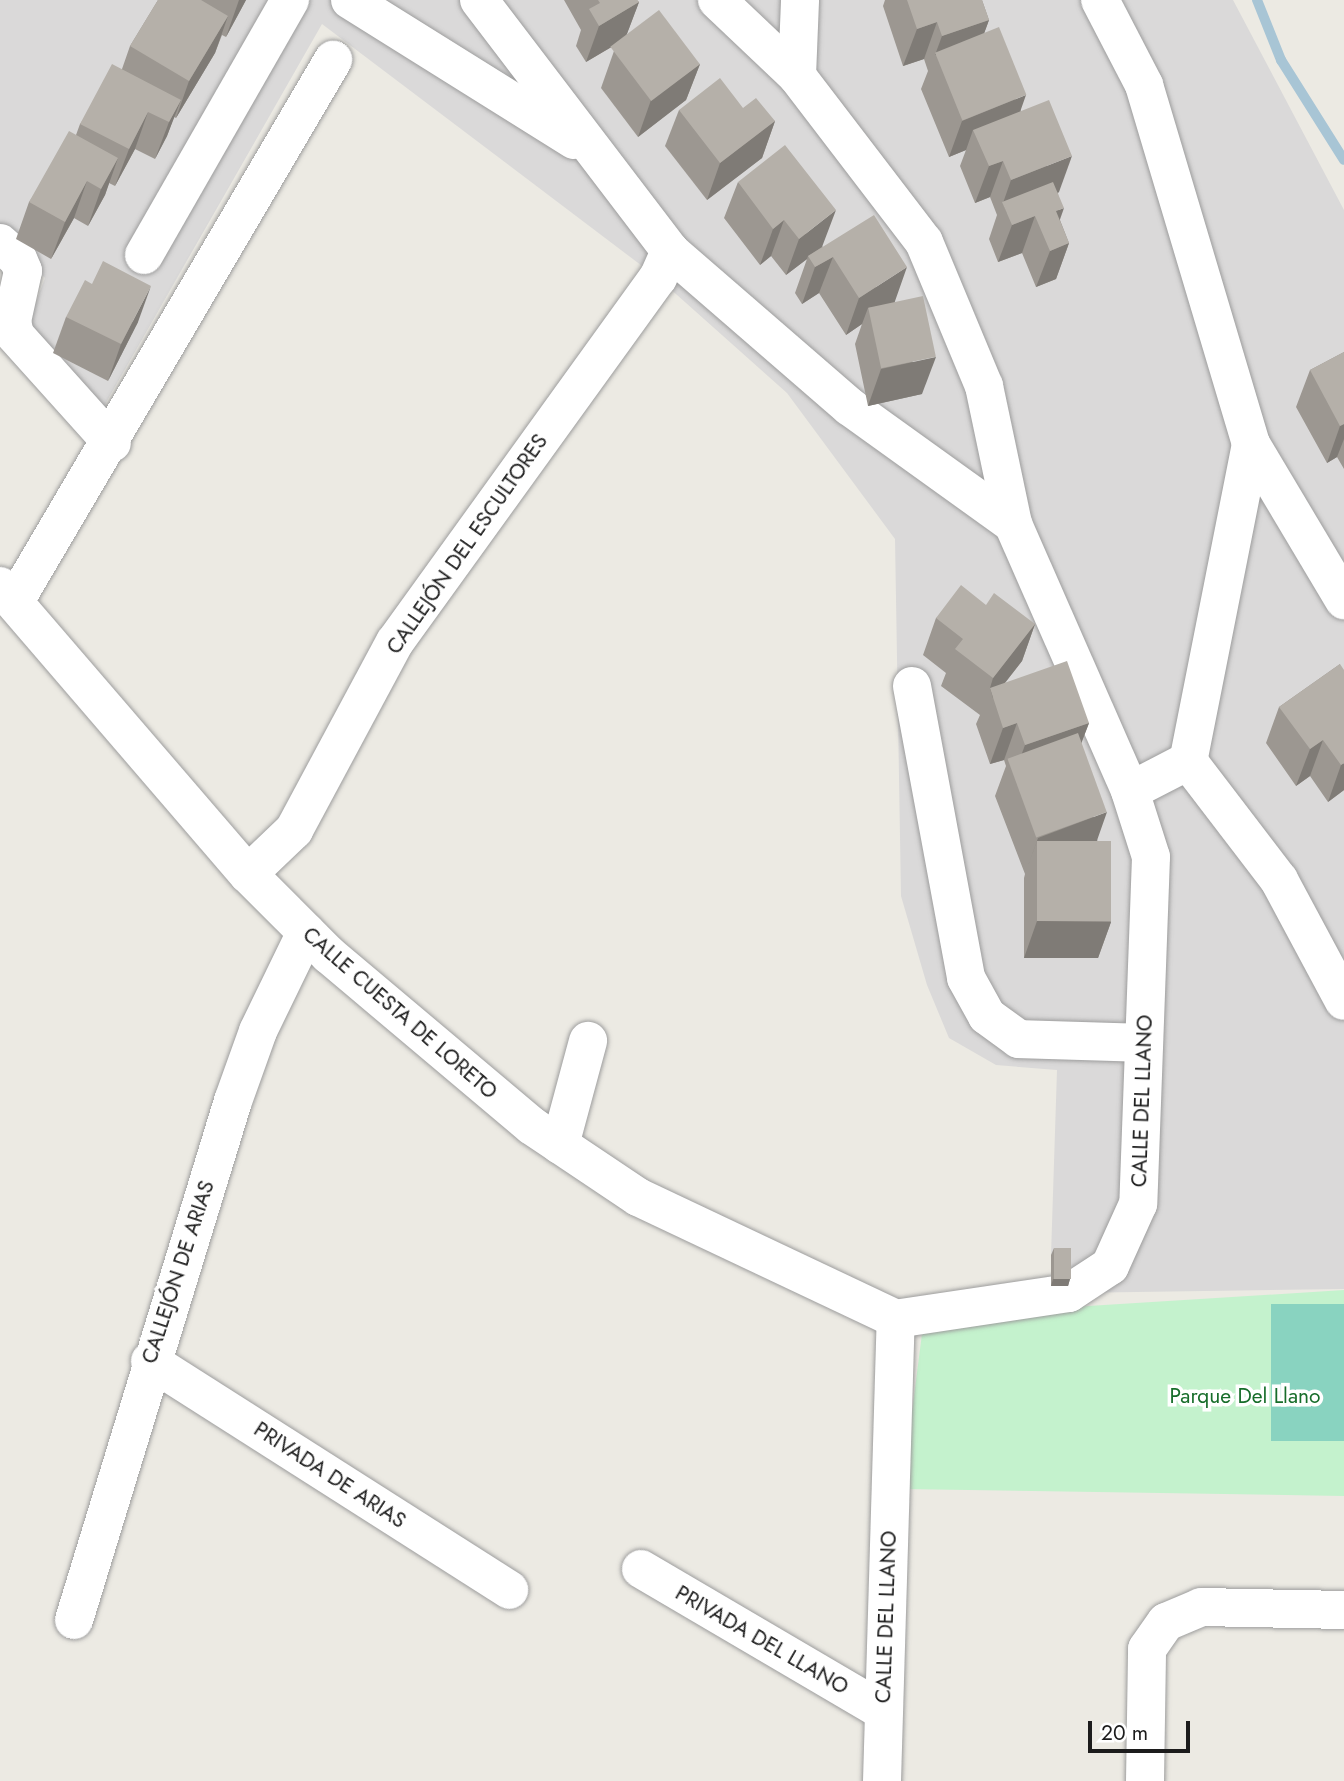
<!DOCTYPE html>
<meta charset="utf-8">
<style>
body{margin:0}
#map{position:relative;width:1344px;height:1781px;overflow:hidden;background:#eceae3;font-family:Jost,sans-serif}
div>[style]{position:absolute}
.residential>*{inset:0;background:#dad9d9}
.park>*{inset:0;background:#c4f2cd}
.pitch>*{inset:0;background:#89d3c0;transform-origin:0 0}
.stream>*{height:10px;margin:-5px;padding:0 5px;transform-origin:5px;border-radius:5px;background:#a8c5d5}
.roads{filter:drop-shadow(0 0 2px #9d9d9d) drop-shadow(0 0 2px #9d9d9d)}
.minor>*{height:38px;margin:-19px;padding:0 19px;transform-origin:19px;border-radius:19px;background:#fff}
.wall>*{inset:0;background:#9c9791}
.shaded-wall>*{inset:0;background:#7f7b76}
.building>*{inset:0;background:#b5b0a9;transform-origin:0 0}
span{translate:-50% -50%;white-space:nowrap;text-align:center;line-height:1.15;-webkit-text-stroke:7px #fff;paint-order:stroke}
.street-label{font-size:21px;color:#1c1c1c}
.park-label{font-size:21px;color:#176d2a}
.scale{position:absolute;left:1088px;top:1721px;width:102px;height:32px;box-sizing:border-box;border:4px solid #1c1c1c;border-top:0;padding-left:9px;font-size:21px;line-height:24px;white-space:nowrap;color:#1c1c1c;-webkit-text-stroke:5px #fff;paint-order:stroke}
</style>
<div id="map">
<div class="residential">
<i style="clip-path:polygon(0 0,1233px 0,1344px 210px,1344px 1289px,1069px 1293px,1051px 1255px,1057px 1070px,996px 1065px,949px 1038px,927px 985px,901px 896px,895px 539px,787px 393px,658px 278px,322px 24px,100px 413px,27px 326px,45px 278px,0 231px)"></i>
</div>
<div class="park">
<i style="clip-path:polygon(1344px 1290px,1344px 1496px,902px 1489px,923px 1326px,1056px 1308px)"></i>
</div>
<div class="pitch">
<i style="left:1344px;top:1304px;width:137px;height:73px;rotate:90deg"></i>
</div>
<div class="stream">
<i style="left:1257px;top:0;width:65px;rotate:68.2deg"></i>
<i style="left:1281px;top:60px;width:118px;rotate:57.8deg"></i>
</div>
<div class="roads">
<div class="minor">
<i style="left:350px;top:0;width:264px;rotate:32deg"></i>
<i style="left:479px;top:0;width:315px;rotate:52.7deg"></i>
<i style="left:670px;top:251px;width:238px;rotate:40.9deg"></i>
<i style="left:850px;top:407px;width:201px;rotate:35.7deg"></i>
<i style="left:717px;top:0;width:110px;rotate:43.5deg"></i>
<i style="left:797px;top:76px;width:209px;rotate:52.6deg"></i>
<i style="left:924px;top:242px;width:156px;rotate:67.4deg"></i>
<i style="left:984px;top:386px;width:141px;rotate:78.1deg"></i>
<i style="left:1013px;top:524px;width:292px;rotate:66.3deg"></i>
<i style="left:1130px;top:791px;width:69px;rotate:72.3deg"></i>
<i style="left:1151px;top:857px;width:347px;rotate:92.1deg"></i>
<i style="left:1138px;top:1204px;width:68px;rotate:114.3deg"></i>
<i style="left:1110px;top:1266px;width:49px;rotate:146.6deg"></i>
<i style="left:1069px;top:1293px;width:175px;rotate:171.5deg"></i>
<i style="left:1100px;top:0;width:96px;rotate:62.6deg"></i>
<i style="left:1144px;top:85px;width:375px;rotate:73.4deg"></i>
<i style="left:1251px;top:444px;width:323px;rotate:101.2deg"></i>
<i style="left:1188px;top:761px;width:65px;rotate:152.7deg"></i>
<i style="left:797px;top:76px;width:76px;rotate:-87.7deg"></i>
<i style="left:0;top:243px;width:24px;rotate:42deg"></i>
<i style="left:18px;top:259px;width:13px;rotate:67deg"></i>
<i style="left:23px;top:271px;width:51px;rotate:102.4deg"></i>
<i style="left:12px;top:321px;width:14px;rotate:78deg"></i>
<i style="left:15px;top:335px;width:145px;rotate:48.1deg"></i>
<i style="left:144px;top:255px;width:294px;rotate:-60.2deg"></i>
<i style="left:1251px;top:444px;width:182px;rotate:59.2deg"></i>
<i style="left:0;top:586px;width:380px;rotate:49.3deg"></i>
<i style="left:248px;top:874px;width:115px;rotate:45deg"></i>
<i style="left:329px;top:955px;width:265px;rotate:40.1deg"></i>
<i style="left:532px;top:1126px;width:128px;rotate:33.8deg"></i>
<i style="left:638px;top:1197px;width:285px;rotate:25.3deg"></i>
<i style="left:15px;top:601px;width:628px;rotate:-59.55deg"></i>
<i style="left:912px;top:686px;width:297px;rotate:79.5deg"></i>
<i style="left:966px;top:978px;width:43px;rotate:61.1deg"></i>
<i style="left:987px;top:1016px;width:39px;rotate:36deg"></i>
<i style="left:1019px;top:1039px;width:125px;rotate:1.8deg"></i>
<i style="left:1188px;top:761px;width:150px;rotate:52.6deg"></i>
<i style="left:1279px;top:880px;width:137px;rotate:61.8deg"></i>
<i style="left:248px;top:874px;width:64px;rotate:-43.7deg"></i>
<i style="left:294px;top:830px;width:213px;rotate:-61.8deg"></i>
<i style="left:395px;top:642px;width:449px;rotate:-54.2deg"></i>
<i style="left:658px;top:278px;width:30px;rotate:-66deg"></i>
<i style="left:560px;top:1145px;width:108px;rotate:-74.9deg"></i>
<i style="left:150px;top:1361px;width:426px;rotate:32.5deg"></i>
<i style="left:641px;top:1569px;width:281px;rotate:30.4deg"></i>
<i style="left:74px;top:1620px;width:543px;rotate:-72.97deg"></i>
<i style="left:233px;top:1101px;width:74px;rotate:-70.3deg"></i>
<i style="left:258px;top:1031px;width:110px;rotate:-64.1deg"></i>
<i style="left:882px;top:1781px;width:462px;rotate:-88.3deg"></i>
<i style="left:1145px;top:1781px;width:132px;rotate:-89.1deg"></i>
<i style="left:1147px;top:1649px;width:33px;rotate:-55deg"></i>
<i style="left:1166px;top:1622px;width:38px;rotate:-23deg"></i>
<i style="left:1201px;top:1607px;width:143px;rotate:1.2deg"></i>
</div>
</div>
<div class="wall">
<i style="clip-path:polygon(158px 0,246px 0,226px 37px,222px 35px,215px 53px,176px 118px,174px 117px,167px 136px,155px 159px,135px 149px,115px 186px,109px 183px,105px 195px,88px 226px,74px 218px,51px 259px,16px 239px,29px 202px,76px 135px,80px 124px,122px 69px,130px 46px)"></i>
<i style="clip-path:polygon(564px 0,637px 0,639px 2px,625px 39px,586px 62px,576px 46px,581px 30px)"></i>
<i style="clip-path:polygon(885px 0,982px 0,989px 20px,984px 33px,1059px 192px,1058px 193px,1060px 220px,1069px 243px,1056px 279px,1036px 287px,1022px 253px,998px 262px,989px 239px,997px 215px,990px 197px,975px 203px,960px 166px,966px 150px,949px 157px,921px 89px,928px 71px,924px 59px,903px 66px,883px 6px)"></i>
<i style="clip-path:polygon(614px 51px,700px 64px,686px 100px,638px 137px,601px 88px)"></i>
<i style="clip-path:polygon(743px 108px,775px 121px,762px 158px,707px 200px,665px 146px,679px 110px)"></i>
<i style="clip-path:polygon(738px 182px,895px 302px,922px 394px,868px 406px,855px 344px,862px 324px,846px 335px,819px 293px,802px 304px,795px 293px,807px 259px,786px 275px,771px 256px,760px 265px,724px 218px)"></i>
<i style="clip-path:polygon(66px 317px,138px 322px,108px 381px,53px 353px)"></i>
<i style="clip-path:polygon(1344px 352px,1344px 469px,1337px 457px,1327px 463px,1296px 407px,1310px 370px)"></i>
<i style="clip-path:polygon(986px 605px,1035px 624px,1022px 661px,1005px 683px,1089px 723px,1081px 743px,1111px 922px,1098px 958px,1024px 958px,1024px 878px,1025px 874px,995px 796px,1006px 766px,1004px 760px,990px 764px,976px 724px,980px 715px,941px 686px,946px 673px,923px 655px,936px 618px)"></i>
<i style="clip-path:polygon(1340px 664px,1344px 790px,1328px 802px,1310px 776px,1296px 786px,1266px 743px,1279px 707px)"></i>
<i style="clip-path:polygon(1054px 1248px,1070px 1279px,1068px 1286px,1051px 1286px,1051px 1255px)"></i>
</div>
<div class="shaded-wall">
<i style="clip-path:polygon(239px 0,246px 0,226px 37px)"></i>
<i style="clip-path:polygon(639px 2px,625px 39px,586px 62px,599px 26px)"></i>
<i style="clip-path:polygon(228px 16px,215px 53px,176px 118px,189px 81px)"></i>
<i style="clip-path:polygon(989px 20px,976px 56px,935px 55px,942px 36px)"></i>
<i style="clip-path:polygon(937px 22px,924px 59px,903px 66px,917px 29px)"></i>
<i style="clip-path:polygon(700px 64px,686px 100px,638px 137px,651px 100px)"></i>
<i style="clip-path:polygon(1026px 95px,1013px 132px,973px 130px,966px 150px,949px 157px,962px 121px)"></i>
<i style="clip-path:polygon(181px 100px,167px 136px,155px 159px,169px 122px)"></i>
<i style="clip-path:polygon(148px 112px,135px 149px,115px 186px,129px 149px)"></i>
<i style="clip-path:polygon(775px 121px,762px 158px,707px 200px,720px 163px)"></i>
<i style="clip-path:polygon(1072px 156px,1059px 192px,1007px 213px,1003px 203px,1011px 180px)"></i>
<i style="clip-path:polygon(118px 158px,105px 195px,88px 226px,101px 189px)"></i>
<i style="clip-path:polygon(1003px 161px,990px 197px,975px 203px,989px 166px)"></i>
<i style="clip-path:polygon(87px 181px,74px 218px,51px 259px,65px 222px)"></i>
<i style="clip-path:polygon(1064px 208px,1051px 245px,1056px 211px)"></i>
<i style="clip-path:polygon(836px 210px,822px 247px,808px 256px,807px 259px,786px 275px,799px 239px)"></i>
<i style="clip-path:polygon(1035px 216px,1022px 253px,998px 262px,1012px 225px)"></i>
<i style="clip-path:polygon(784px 220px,771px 256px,760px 265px,773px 229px)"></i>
<i style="clip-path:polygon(1069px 243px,1056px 279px,1036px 287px,1050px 251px)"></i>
<i style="clip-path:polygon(833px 257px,819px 293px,802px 304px,815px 267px)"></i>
<i style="clip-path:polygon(907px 267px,894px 304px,868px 308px,862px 324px,846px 335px,859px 298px)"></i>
<i style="clip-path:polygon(151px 286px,138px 322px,108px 381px,121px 344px)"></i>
<i style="clip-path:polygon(936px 357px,922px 394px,868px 406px,881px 369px)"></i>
<i style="clip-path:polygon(1344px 424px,1344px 439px,1337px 457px,1327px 463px,1340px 426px)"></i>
<i style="clip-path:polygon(1035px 624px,1022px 661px,993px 698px,990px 688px,993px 678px)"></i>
<i style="clip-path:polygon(1017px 723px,1004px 760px,990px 764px,1003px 728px)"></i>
<i style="clip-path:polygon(1089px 723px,1075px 760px,1014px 775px,1025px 745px)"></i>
<i style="clip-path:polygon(1323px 740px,1310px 776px,1296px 786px,1310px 749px)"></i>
<i style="clip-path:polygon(1344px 763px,1344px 790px,1328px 802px,1341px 765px)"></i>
<i style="clip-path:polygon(1107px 812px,1094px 849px,1037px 841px,1025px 874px,1038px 838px)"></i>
<i style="clip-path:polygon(1037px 921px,1111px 922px,1098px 958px,1024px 958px)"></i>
<i style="clip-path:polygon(1053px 1279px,1070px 1279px,1068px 1286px,1051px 1286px)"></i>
</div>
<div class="building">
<i style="clip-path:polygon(158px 0,201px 0,228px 16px,189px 81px,130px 46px)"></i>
<i style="clip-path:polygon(598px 0,637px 0,639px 2px,599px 26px,589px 9px,600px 3px)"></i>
<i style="clip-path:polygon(907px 0,982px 0,989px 20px,942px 36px,937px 22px,917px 29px)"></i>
<i style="left:659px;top:10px;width:68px;height:61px;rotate:53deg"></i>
<i style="left:999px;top:27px;width:73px;height:69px;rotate:68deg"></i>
<i style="clip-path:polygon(112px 64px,181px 100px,169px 122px,148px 112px,129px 149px,80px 124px)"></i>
<i style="clip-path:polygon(720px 78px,743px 108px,756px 98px,775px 121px,720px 163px,679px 110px)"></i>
<i style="clip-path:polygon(1049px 100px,1072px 156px,1011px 180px,1003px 161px,989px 166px,973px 130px)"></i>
<i style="clip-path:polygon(69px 131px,118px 158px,101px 189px,87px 181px,65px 222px,29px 202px)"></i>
<i style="clip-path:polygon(785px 145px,836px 210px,799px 239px,784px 220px,773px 229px,738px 182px)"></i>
<i style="clip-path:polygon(1053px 182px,1064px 208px,1056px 211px,1069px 243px,1050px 251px,1035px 216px,1012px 225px,1002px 202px)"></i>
<i style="clip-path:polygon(874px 215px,907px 267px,859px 298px,833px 257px,815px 267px,808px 256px)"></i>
<i style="clip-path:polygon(103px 261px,151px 286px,121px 344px,66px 317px,85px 280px,92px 284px)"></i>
<i style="left:923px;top:296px;width:62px;height:56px;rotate:78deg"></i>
<i style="clip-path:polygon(1344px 352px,1344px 424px,1340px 426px,1310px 370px)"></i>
<i style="clip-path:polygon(961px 585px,986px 605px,994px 593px,1035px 624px,993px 678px,955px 649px,963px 639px,936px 618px)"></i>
<i style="clip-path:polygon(1067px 661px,1089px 723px,1025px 745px,1017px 723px,1003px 728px,990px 688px)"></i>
<i style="clip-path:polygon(1340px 664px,1344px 670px,1344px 763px,1341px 765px,1323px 740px,1310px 749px,1279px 707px)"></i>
<i style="left:1078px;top:733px;width:84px;height:75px;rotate:70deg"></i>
<i style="left:1037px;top:841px;width:74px;height:80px"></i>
<i style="left:1054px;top:1248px;width:17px;height:31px"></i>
</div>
<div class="street-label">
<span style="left:467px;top:544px;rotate:-55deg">CALLEJÓN DEL ESCULTORES</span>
<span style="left:400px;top:1013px;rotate:41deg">CALLE CUESTA DE LORETO</span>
<span style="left:1142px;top:1101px;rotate:-88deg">CALLE DEL LLANO</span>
<span style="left:178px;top:1272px;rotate:-72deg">CALLEJÓN DE ARIAS</span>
<span style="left:330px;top:1475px;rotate:33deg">PRIVADA DE ARIAS</span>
<span style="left:886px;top:1617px;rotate:-88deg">CALLE DEL LLANO</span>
<span style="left:762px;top:1640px;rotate:30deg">PRIVADA DEL LLANO</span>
</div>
<div class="park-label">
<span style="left:1245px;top:1396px">Parque Del Llano</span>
</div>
<div class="scale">20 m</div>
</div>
